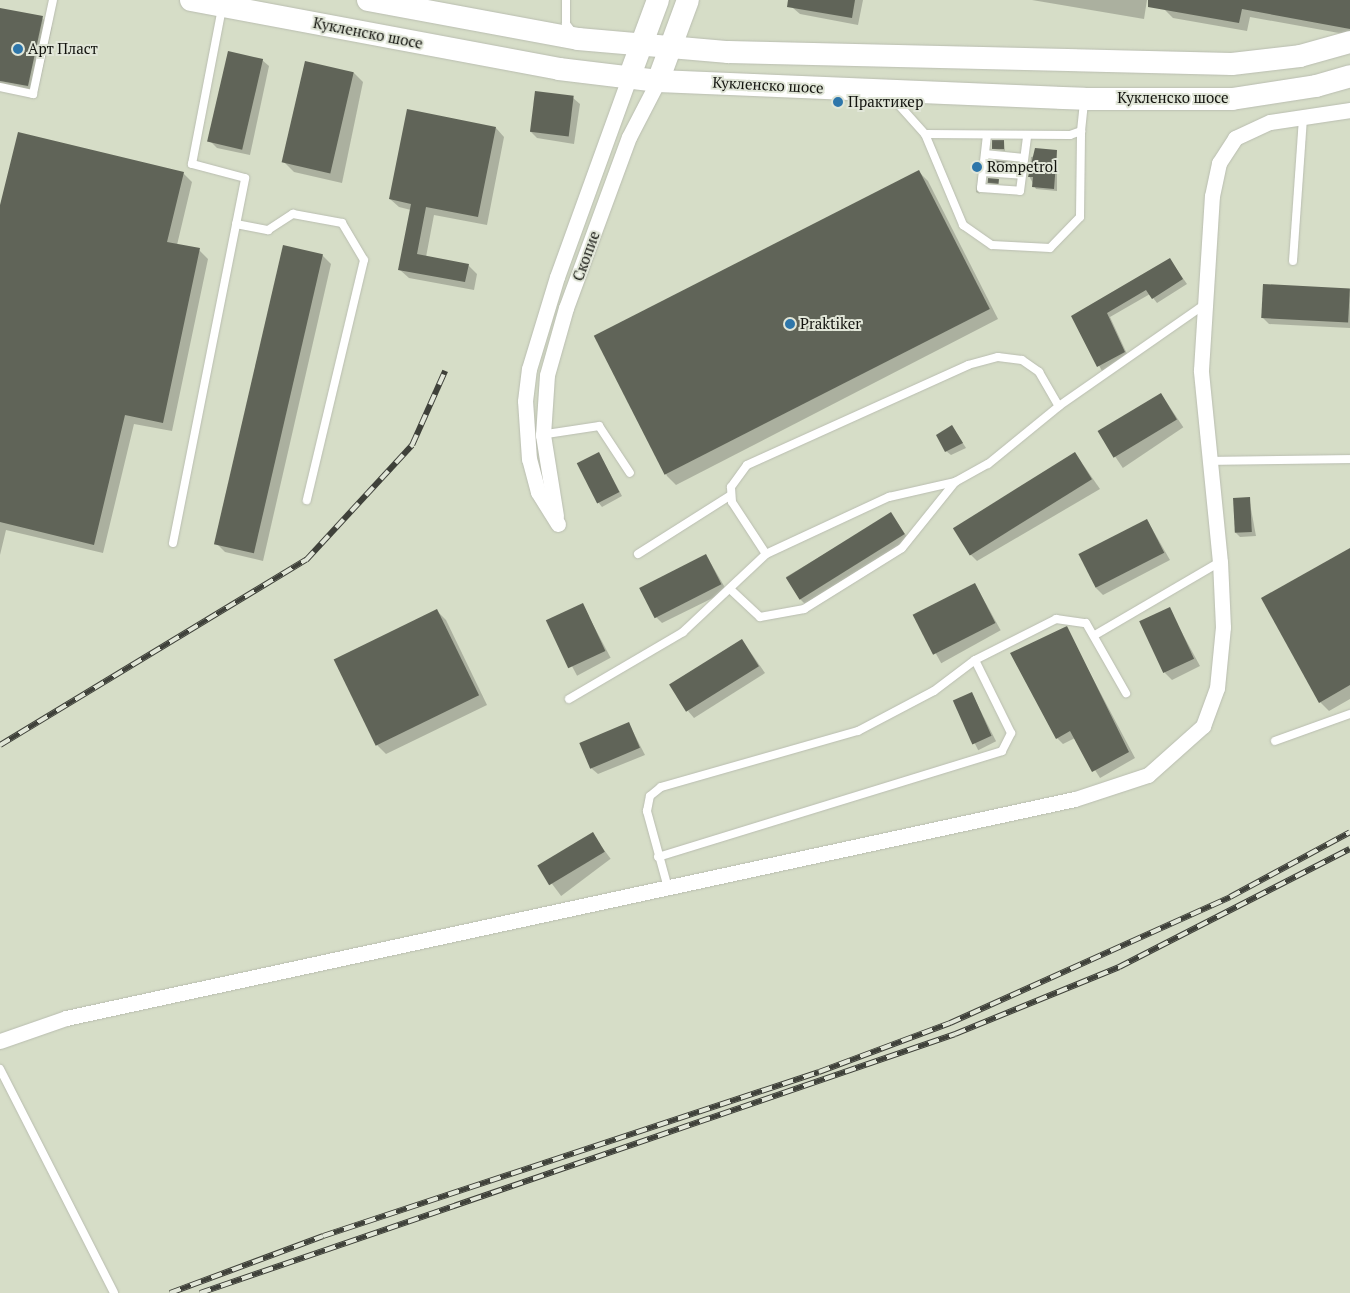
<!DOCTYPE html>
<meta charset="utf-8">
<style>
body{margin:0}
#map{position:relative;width:1350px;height:1293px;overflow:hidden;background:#e1e6d8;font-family:"PT Serif",serif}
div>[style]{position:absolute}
.built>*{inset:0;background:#d6ddc7;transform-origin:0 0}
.shadow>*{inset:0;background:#0003;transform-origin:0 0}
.building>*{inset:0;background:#606458;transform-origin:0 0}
.roads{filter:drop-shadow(0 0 1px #b9bdb0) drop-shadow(0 0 1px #b9bdb0)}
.lane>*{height:8px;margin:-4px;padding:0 4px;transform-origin:4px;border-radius:4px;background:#fff}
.street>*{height:15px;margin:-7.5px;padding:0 7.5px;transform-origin:7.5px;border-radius:7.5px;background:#fff}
.secondary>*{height:22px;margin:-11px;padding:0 11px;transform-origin:11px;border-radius:11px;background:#fff}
.rail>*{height:5.5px;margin-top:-2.75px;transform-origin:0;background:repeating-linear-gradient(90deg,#e1e6d8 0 11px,#3f413a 0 22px);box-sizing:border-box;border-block:1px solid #3f413a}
.dots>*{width:14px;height:14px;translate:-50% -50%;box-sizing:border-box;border:2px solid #e1e6d8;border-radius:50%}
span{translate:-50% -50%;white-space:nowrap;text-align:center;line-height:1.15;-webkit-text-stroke:4px #e1e6d8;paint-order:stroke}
.street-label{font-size:15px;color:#13140f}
.poi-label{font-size:15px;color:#13140f}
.left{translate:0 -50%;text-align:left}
</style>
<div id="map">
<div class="built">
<i style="left:0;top:0;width:1350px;height:1293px"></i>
</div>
<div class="shadow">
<i style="clip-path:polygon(795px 0,863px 0,858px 25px,800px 14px,793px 8px)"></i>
<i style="clip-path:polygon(1032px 0,1147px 0,1144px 19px)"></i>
<i style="clip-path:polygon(1166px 0,1350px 0,1350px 35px,1250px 17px,1247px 31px,1173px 18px,1164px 9px)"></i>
<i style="clip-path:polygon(0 9px,42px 18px,52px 27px,37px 95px,0 87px)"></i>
<i style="clip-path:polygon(262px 60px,269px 66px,250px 155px,217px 148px,210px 141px)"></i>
<i style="clip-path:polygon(306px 63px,354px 73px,363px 82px,342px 183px,294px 172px,285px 163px)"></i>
<i style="clip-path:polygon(573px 98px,580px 104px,574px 144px,537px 138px,530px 131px)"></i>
<i style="clip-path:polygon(496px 128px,504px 137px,487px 225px,434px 215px,426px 257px,468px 265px,477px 274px,474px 290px,409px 278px,400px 270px,411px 210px,399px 207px,390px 199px)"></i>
<i style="clip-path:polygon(1004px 141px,1005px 151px,992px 149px)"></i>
<i style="clip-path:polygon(982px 143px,977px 190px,980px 194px,976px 192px)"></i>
<i style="clip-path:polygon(1057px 151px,1057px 191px,1036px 189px,1029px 176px,1031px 157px)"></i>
<i style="clip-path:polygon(1017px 164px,1019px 170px,990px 166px)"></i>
<i style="clip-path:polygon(919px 172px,928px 181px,998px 319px,676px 485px,667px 476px,596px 338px)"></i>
<i style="clip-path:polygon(183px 173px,192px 182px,177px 245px,199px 250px,208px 259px,172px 431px,134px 424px,103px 553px,6px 530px,0 555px,0 210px)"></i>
<i style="clip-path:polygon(322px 255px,331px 264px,263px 561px,225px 552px,216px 543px)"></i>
<i style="clip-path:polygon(1170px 260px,1187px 284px,1157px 303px,1150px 294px,1110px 317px,1128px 356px,1102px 371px,1073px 317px)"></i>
<i style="clip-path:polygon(1350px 289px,1350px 328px,1269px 324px,1262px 317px)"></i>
<i style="left:1161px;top:394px;width:40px;height:73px;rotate:56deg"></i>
<i style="clip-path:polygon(952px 426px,966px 448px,951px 455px,946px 451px)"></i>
<i style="clip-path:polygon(599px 453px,622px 496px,602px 507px,598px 502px)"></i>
<i style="clip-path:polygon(1075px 453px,1100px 489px,977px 561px,968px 552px)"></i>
<i style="clip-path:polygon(1249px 498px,1256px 536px,1240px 537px,1236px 533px)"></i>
<i style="clip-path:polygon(891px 514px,910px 541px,806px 605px,799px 598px,786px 577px)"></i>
<i style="clip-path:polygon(1147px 520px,1170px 560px,1103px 595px,1096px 588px)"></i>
<i style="clip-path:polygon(1350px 550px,1350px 699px,1329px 711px,1320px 702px)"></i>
<i style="clip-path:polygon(706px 555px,727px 591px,662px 623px,655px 616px)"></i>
<i style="left:975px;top:584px;width:53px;height:68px;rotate:61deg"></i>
<i style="left:582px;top:604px;width:61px;height:38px;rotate:62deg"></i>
<i style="clip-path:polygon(1169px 609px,1200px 666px,1172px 680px,1165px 673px)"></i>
<i style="clip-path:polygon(437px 611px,446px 620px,487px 705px,386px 754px,377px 745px)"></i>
<i style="clip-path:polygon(1066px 628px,1135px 758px,1100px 778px,1075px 738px,1063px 744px,1057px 738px)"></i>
<i style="clip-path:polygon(742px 640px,765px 673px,694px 718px,688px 711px)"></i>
<i style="left:972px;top:694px;width:53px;height:20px;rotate:63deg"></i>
<i style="clip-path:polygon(629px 724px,645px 755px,598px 774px,591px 768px)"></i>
<i style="left:592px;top:834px;width:31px;height:62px;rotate:53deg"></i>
</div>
<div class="building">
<i style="clip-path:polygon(788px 0,855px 0,852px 18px,787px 7px)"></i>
<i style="clip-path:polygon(1148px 0,1350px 0,1350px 29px,1242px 9px,1239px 23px,1148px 7px)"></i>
<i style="clip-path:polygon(0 8px,43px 16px,28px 86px,0 81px)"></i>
<i style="left:228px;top:51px;width:36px;height:93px;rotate:13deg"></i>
<i style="left:305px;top:61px;width:50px;height:104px;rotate:13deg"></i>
<i style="left:535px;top:91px;width:39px;height:41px;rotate:7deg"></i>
<i style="clip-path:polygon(407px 109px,496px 127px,478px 217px,426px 207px,417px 254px,469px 264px,465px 282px,398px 270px,411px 204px,389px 199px)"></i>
<i style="clip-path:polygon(18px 132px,184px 172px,167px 242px,200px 248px,163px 423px,125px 415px,94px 545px,0 522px,0 205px)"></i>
<i style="left:992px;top:140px;width:12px;height:9px"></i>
<i style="clip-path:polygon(1035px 148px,1057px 150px,1054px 189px,1032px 187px,1033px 177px,1028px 177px)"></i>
<i style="clip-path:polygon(990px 160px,1018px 163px,1017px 169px,989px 167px)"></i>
<i style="left:919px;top:170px;width:156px;height:365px;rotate:63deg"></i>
<i style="left:988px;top:178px;width:11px;height:5px;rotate:5deg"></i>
<i style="left:283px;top:245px;width:41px;height:307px;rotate:13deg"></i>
<i style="clip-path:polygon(1170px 258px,1183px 279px,1152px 299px,1146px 290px,1107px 313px,1125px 352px,1097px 367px,1071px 316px)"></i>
<i style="left:1263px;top:284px;width:87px;height:34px;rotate:3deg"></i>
<i style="left:1161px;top:393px;width:31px;height:74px;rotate:59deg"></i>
<i style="clip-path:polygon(952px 425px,963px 443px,945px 452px,936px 435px)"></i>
<i style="left:599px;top:452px;width:45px;height:25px;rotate:63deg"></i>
<i style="left:1075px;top:452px;width:32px;height:144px;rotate:58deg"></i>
<i style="left:1250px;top:497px;width:35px;height:17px;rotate:87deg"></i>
<i style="left:891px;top:512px;width:26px;height:124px;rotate:58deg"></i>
<i style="left:1147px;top:519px;width:38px;height:77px;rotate:63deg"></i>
<i style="clip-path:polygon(1350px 548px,1350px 685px,1319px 703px,1261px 598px)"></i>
<i style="left:706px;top:554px;width:34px;height:75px;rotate:63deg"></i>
<i style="left:975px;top:583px;width:45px;height:70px;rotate:63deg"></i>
<i style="left:583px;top:603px;width:53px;height:41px;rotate:65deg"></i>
<i style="left:1170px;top:607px;width:57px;height:34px;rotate:65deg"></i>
<i style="left:437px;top:609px;width:96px;height:115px;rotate:64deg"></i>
<i style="clip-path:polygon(1067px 626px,1129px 752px,1092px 772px,1070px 731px,1056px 739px,1010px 653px)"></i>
<i style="left:742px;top:639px;width:32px;height:86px;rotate:58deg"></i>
<i style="left:972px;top:692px;width:48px;height:21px;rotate:66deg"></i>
<i style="left:629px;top:722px;width:28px;height:54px;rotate:67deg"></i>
<i style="left:593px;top:832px;width:23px;height:65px;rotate:59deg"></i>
</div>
<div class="roads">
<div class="lane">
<i style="left:566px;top:0;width:24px;rotate:90deg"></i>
<i style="left:566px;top:24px;width:10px;rotate:53deg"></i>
<i style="left:0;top:87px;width:34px;rotate:12deg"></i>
<i style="left:33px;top:94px;width:96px;rotate:-78deg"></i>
<i style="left:890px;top:95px;width:52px;rotate:48.1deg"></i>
<i style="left:925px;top:134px;width:145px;rotate:0.4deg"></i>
<i style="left:1070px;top:135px;width:12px;rotate:-20deg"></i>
<i style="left:1081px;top:131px;width:29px;rotate:-84deg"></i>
<i style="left:925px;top:134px;width:99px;rotate:67.3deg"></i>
<i style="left:963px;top:225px;width:35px;rotate:35deg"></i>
<i style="left:992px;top:245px;width:58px;rotate:3deg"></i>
<i style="left:1050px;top:248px;width:43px;rotate:-45.9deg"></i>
<i style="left:1080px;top:217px;width:86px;rotate:-89.3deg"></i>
<i style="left:987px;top:135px;width:53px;rotate:96.5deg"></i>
<i style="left:981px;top:188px;width:39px;rotate:4deg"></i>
<i style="left:1020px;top:191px;width:54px;rotate:-82.6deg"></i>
<i style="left:985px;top:154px;width:39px;rotate:6deg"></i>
<i style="left:983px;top:172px;width:39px;rotate:4deg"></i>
<i style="left:236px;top:224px;width:33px;rotate:11deg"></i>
<i style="left:268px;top:230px;width:30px;rotate:-33deg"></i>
<i style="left:293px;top:214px;width:50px;rotate:10.4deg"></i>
<i style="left:342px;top:223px;width:43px;rotate:59.3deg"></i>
<i style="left:364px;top:260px;width:247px;rotate:103.4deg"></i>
<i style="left:1293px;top:261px;width:144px;rotate:-86deg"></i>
<i style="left:540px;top:435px;width:60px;rotate:-8.7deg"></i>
<i style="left:599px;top:426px;width:56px;rotate:56.6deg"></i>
<i style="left:1208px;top:461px;width:142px;rotate:-0.8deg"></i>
<i style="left:173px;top:543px;width:372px;rotate:-78.8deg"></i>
<i style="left:245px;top:178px;width:55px;rotate:-165.2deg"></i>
<i style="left:192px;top:164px;width:159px;rotate:-79.1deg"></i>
<i style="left:638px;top:554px;width:110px;rotate:-32.4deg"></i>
<i style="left:766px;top:554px;width:62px;rotate:-123.2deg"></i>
<i style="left:732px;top:502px;width:15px;rotate:-94deg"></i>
<i style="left:731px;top:487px;width:27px;rotate:-54deg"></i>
<i style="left:747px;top:465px;width:243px;rotate:-24.3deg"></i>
<i style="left:968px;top:365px;width:31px;rotate:-15deg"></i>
<i style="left:998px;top:357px;width:24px;rotate:7deg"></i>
<i style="left:1022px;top:360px;width:21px;rotate:35deg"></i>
<i style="left:1039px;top:372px;width:39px;rotate:60deg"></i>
<i style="left:730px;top:589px;width:41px;rotate:43deg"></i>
<i style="left:760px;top:617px;width:45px;rotate:-10.3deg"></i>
<i style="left:804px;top:609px;width:115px;rotate:-31.9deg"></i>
<i style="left:902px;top:548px;width:85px;rotate:-51.2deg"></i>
<i style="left:1095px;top:635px;width:145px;rotate:-30.3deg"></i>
<i style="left:569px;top:699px;width:132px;rotate:-30.4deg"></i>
<i style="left:683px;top:632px;width:114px;rotate:-43.2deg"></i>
<i style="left:766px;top:554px;width:136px;rotate:-24.9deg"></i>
<i style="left:889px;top:497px;width:68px;rotate:-12.8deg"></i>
<i style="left:955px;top:482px;width:38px;rotate:-29deg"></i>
<i style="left:988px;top:464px;width:92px;rotate:-39.2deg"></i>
<i style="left:1059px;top:406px;width:177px;rotate:-34.9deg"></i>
<i style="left:1275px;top:741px;width:80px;rotate:-19.8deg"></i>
<i style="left:658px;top:857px;width:360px;rotate:-17.1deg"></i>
<i style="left:1002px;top:751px;width:20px;rotate:-63deg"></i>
<i style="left:1011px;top:733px;width:81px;rotate:-116.3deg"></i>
<i style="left:668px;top:888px;width:80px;rotate:-105.3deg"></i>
<i style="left:647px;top:811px;width:15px;rotate:-79deg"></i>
<i style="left:650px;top:796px;width:14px;rotate:-39deg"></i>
<i style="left:661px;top:787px;width:205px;rotate:-15.9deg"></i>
<i style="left:858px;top:731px;width:86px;rotate:-27.8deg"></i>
<i style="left:934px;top:691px;width:51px;rotate:-37.1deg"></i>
<i style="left:975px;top:660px;width:91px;rotate:-26.8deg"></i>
<i style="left:1056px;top:619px;width:30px;rotate:8deg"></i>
<i style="left:1086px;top:623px;width:81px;rotate:60.3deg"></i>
<i style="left:0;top:1069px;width:251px;rotate:63deg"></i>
</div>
<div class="street">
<i style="left:556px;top:516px;width:82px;rotate:-99.1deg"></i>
<i style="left:543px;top:435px;width:60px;rotate:-86.2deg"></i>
<i style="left:547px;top:375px;width:70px;rotate:-74.2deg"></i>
<i style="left:566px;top:308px;width:182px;rotate:-69.8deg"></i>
<i style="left:629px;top:137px;width:63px;rotate:-62.6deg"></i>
<i style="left:558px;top:524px;width:38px;rotate:-122deg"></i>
<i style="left:538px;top:492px;width:34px;rotate:-105deg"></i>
<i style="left:529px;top:459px;width:58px;rotate:-93.9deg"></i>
<i style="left:525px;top:401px;width:32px;rotate:-83deg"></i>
<i style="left:529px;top:369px;width:96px;rotate:-73.1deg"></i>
<i style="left:557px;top:277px;width:212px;rotate:-70.1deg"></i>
<i style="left:0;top:1041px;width:70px;rotate:-19.2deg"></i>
<i style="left:66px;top:1018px;width:1032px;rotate:-12.25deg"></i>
<i style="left:1075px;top:799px;width:77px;rotate:-18.2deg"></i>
<i style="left:1148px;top:775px;width:74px;rotate:-41.7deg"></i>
<i style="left:1203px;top:726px;width:40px;rotate:-69.8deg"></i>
<i style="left:1217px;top:688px;width:61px;rotate:-84.4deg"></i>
<i style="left:1223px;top:627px;width:65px;rotate:-92.6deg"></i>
<i style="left:1220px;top:562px;width:193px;rotate:-95.7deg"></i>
<i style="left:1201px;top:370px;width:174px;rotate:-86.4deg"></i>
<i style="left:1212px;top:196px;width:34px;rotate:-78deg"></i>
<i style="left:1219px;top:163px;width:30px;rotate:-57deg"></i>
<i style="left:1235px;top:138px;width:38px;rotate:-25deg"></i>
<i style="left:1270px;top:122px;width:81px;rotate:-8.5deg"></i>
</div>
<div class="secondary">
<i style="left:191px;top:0;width:374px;rotate:10.6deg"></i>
<i style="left:559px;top:69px;width:100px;rotate:6.9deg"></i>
<i style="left:658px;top:81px;width:426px;rotate:2.4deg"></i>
<i style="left:1084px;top:99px;width:148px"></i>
<i style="left:1232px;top:99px;width:85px;rotate:-8.8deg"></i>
<i style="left:1316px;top:86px;width:35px;rotate:-16deg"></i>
<i style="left:368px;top:0;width:214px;rotate:10.5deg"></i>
<i style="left:578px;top:39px;width:151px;rotate:5deg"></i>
<i style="left:728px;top:52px;width:504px;rotate:1.36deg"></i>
<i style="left:1232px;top:64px;width:68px;rotate:-6.7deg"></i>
<i style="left:1300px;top:56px;width:52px;rotate:-15.6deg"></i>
<i style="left:629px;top:78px;width:83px;rotate:-69.6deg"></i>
<i style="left:658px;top:81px;width:86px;rotate:-69.7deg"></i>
</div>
</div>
<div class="rail">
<i style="left:0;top:745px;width:358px;rotate:-31.2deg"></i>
<i style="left:306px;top:560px;width:156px;rotate:-47.3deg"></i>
<i style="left:412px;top:445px;width:81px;rotate:-66deg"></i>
<i style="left:170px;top:1293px;width:163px;rotate:-20.4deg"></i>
<i style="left:323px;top:1236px;width:522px;rotate:-18.3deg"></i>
<i style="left:819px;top:1072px;width:140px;rotate:-20.5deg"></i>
<i style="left:950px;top:1023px;width:307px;rotate:-24.2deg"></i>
<i style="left:1230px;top:897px;width:136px;rotate:-28.4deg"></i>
<i style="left:200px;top:1293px;width:798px;rotate:-18.93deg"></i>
<i style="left:955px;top:1034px;width:177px;rotate:-22.2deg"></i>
<i style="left:1119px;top:967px;width:259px;rotate:-27.1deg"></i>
</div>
<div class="dots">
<i style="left:18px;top:49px;background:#2e76aa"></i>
<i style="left:838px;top:102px;background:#2e76aa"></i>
<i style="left:977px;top:167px;background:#2e76aa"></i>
<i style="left:790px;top:324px;background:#2e76aa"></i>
</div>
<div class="street-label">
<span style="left:368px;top:33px;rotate:11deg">Кукленско шосе</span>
<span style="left:768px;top:85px;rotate:3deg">Кукленско шосе</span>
<span style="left:1173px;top:98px">Кукленско шосе</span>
<span style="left:586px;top:256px;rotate:-70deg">Скопие</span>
</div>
<div class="poi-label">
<span class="left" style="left:28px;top:49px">Арт Пласт</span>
<span class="left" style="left:848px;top:102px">Практикер</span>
<span class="left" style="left:987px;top:167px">Rompetrol</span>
<span class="left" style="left:800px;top:324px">Praktiker</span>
</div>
</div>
